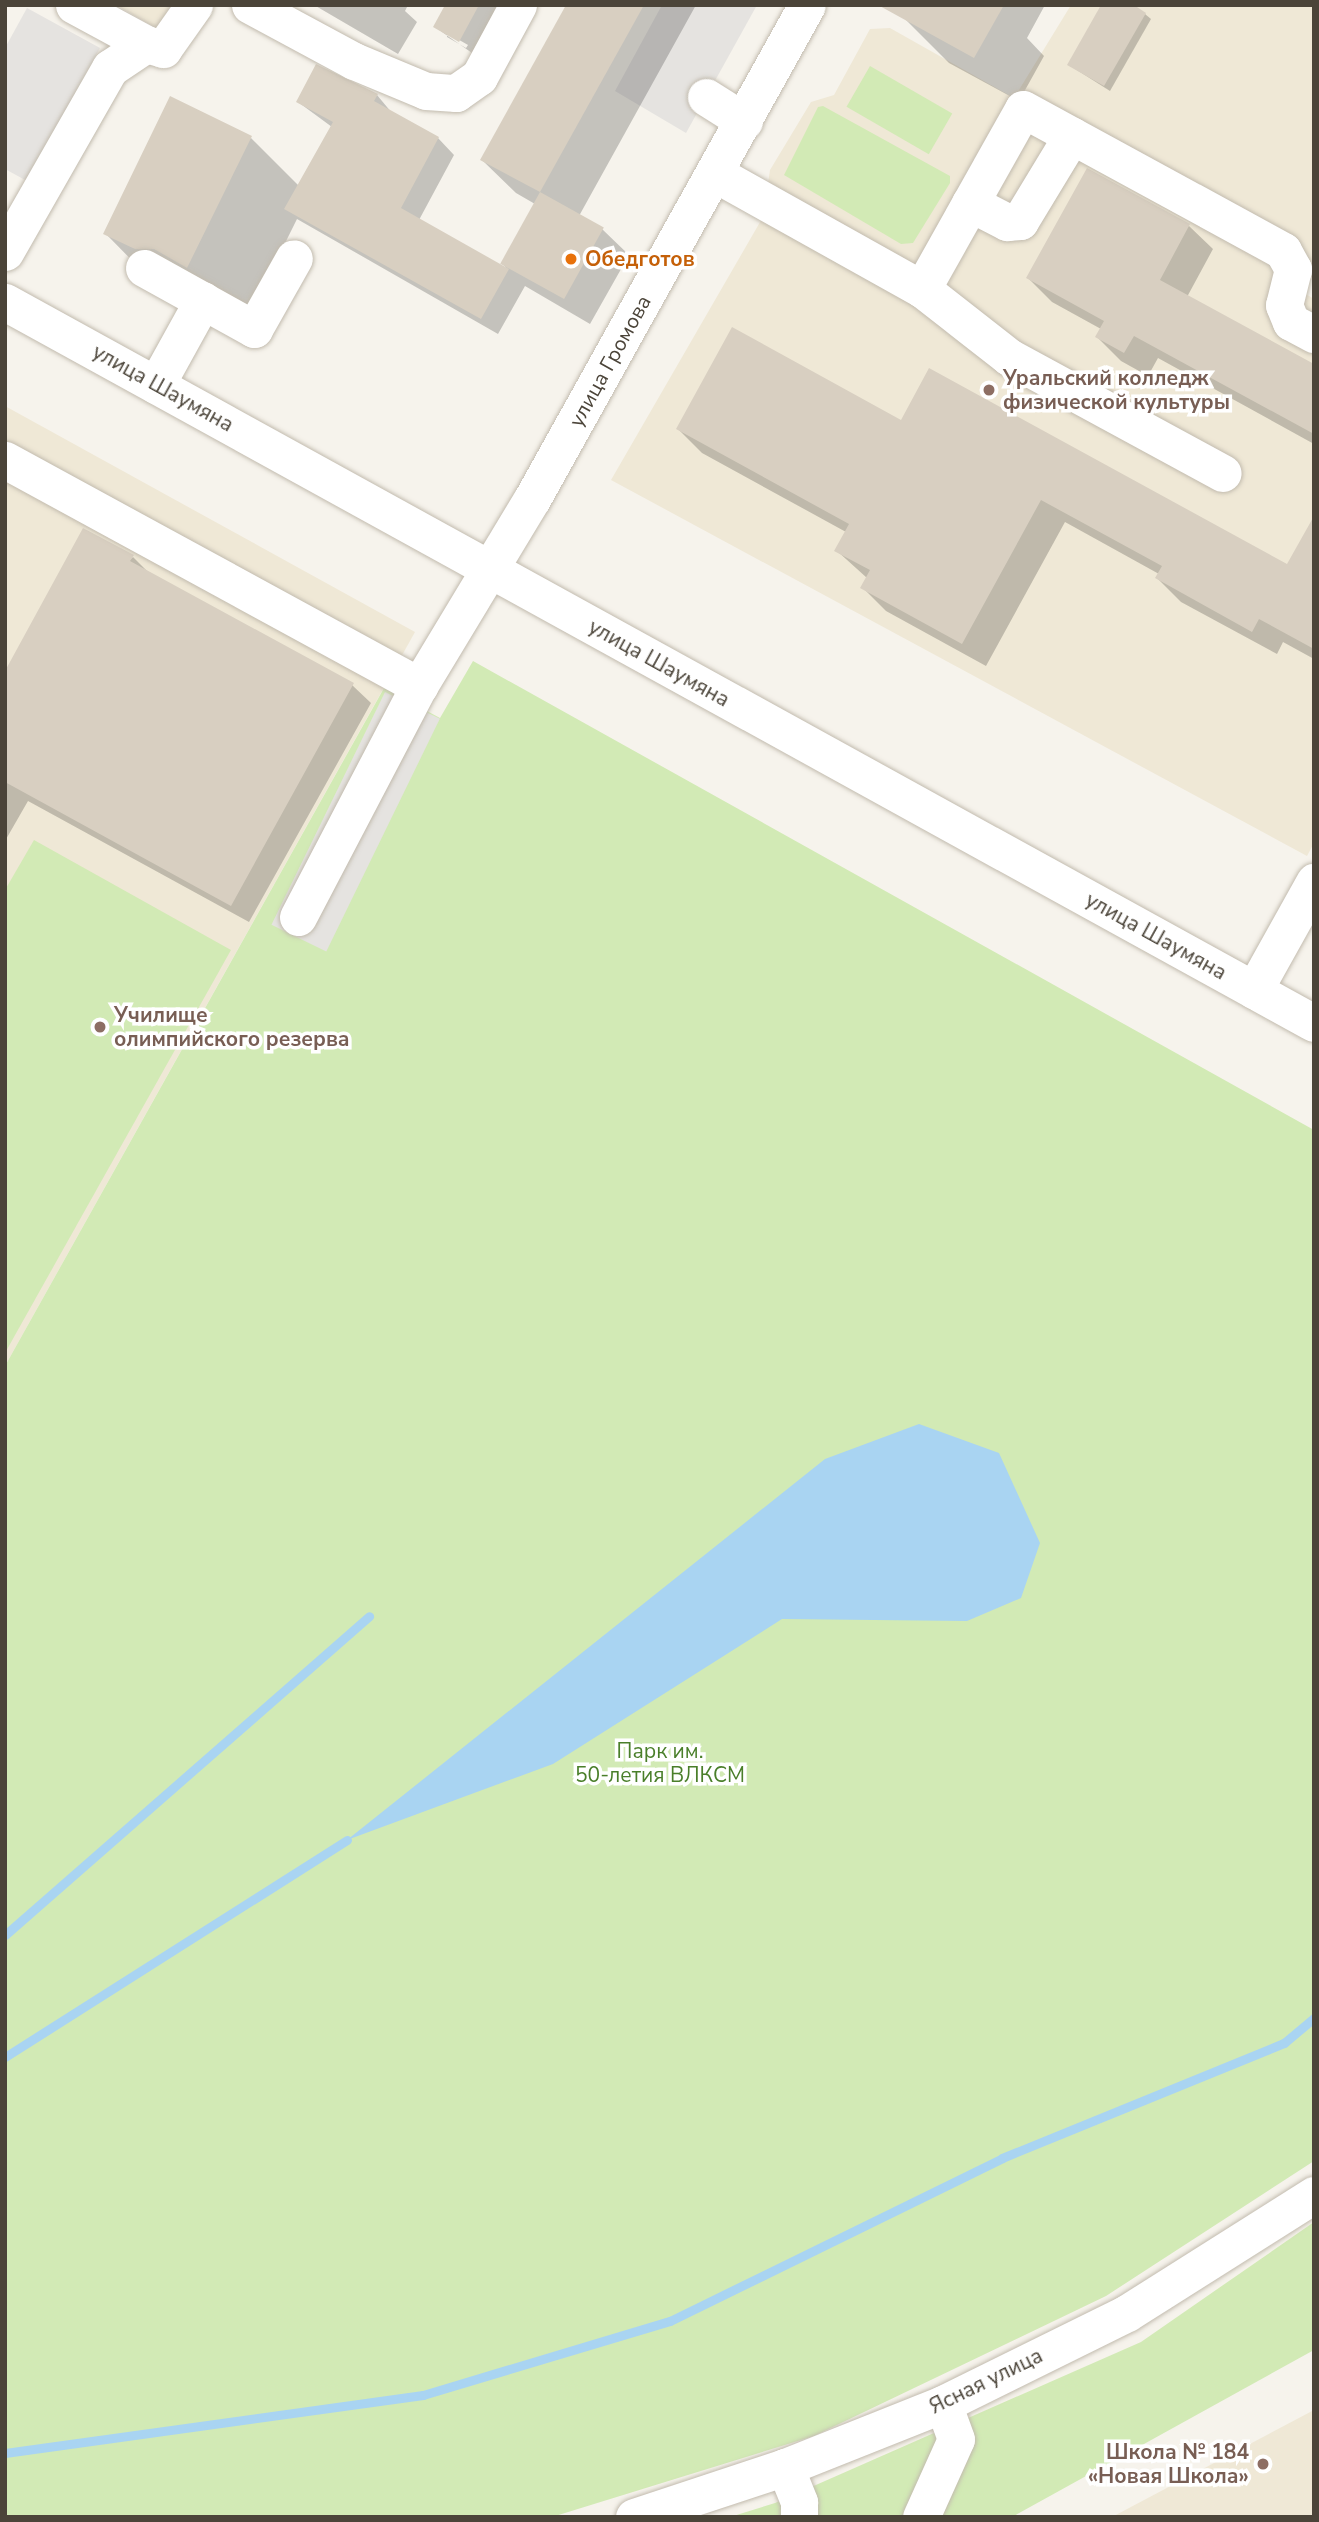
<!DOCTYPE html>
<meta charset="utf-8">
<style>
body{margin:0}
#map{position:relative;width:1319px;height:2522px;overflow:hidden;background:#f6f3ec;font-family:"Nunito Sans",sans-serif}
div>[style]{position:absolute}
.education>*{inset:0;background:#efe8d6}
.green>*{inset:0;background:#d2eab5;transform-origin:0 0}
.parking>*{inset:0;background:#e5e3e0;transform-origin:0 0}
.water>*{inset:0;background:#a9d4f2}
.shadow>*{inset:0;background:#0003}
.stream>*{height:9px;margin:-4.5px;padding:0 4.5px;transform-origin:4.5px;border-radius:4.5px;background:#a9d4f2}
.building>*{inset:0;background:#d8cfc1;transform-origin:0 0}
.roads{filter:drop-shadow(0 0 2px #c2bbae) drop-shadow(0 0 2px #c2bbae)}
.minor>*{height:37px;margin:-18.5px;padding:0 18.5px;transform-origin:18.5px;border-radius:18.5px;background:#fff}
.dots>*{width:19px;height:19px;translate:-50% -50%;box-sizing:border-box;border:4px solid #fff;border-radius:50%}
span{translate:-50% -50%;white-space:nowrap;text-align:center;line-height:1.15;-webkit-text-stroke:7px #fff;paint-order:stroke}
.food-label{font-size:21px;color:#c56008;font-weight:700}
.left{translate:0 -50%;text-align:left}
.street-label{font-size:21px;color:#4b4439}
.education-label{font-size:21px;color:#785e54;font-weight:700}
.right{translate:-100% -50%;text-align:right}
.park-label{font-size:21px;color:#4a7f2a}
.frame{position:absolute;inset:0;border:7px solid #4b4439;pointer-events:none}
</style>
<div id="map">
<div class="education">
<i style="clip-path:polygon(116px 5px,178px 5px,163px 32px)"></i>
<i style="clip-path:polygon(1071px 5px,1314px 5px,1314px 262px,1299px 290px,1314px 299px,1314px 843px,1307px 856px,611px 480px,763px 217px,770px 170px,811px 102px,834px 95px,870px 29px,890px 28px,1014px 98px)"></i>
<i style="clip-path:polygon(5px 406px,415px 632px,5px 1366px)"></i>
<i style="clip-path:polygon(1314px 2410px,1314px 2517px,1112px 2517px)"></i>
</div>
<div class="green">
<i style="left:870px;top:66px;width:95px;height:47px;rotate:30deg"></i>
<i style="clip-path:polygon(823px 106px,950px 176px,950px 183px,913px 243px,901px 244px,784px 175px,818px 107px)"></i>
<i style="clip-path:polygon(473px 661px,1314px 1130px,1314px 2161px,1106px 2296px,814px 2436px,552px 2517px,5px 2517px,5px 1366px,384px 688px,440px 718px)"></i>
<i style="clip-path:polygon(34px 840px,231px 950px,5px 1353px,5px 890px)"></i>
<i style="clip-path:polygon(1314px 2222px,1314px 2350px,1012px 2517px,730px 2517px,775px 2503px,1141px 2342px)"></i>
</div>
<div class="parking">
<i style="clip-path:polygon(662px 5px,757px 5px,686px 133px,615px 91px)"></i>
<i style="clip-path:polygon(27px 8px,100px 48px,27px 181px,5px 169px,5px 48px)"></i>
<i style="left:385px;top:692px;width:61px;height:259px;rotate:26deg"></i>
</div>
<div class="water">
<i style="clip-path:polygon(919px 1424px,999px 1453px,1040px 1543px,1021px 1598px,967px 1621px,782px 1619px,553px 1764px,347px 1840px,825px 1459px)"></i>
</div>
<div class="shadow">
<i style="clip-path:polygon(314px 5px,408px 5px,405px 11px,417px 22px,398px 54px)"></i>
<i style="clip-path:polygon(evenodd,447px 5px,499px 5px,472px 53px,435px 27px,447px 5px,447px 33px,468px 45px,466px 48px,447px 37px,447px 33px)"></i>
<i style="clip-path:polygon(568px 5px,696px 5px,579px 216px,602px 229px,629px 255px,590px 324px,525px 286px,498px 334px,297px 219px,245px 324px,162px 291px,105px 233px,251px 138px,299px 186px,332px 127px,298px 102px,377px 95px,392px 113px,438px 138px,454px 155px,419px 220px,507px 269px,502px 263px,535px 204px,516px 193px,482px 160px)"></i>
<i style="clip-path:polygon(912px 5px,1045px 5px,1027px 38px,1044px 56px,1019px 101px,949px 63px,904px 18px)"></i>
<i style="clip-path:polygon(1145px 14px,1151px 19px,1110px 91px,1069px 65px)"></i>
<i style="clip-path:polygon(1189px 226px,1213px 249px,1187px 297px,1314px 366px,1314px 444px,1158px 358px,1148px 376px,1121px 361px,1097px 337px,1101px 329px,1052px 302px,1028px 278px)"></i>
<i style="clip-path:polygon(902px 422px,1288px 566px,1314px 519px,1314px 659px,1283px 642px,1277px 654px,1181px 602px,1157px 578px,1159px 574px,1065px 522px,986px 666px,886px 611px,862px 587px,867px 578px,836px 550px,846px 532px,702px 453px,678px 429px)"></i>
<i style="clip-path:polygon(133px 557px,150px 574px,352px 685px,371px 703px,249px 922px,28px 801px,5px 841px,5px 675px)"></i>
</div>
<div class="stream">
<i style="left:5px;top:1935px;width:484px;rotate:-41.2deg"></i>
<i style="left:5px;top:2057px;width:405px;rotate:-32.4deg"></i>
<i style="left:5px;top:2453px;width:422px;rotate:-7.9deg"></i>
<i style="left:423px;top:2395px;width:258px;rotate:-16.7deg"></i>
<i style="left:670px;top:2321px;width:370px;rotate:-26.1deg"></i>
<i style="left:1002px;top:2158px;width:305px;rotate:-22.2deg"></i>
<i style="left:1284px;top:2043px;width:39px;rotate:-40deg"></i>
</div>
<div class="building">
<i style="clip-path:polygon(445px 5px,479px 5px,459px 42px,433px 27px)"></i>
<i style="clip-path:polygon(566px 5px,644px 5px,540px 192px,480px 160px)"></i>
<i style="clip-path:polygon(878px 5px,1004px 5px,974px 58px)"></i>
<i style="clip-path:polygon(1101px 5px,1134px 5px,1146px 13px,1104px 86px,1067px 65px)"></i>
<i style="clip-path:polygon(316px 64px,378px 94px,374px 101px,439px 137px,401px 208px,509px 269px,481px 319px,284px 209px,333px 122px,296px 102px)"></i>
<i style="clip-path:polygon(170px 96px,252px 136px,187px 268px,154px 249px,135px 249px,103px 234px)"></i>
<i style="clip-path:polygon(1087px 168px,1190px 224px,1160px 280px,1314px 364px,1314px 434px,1134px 336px,1124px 353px,1095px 337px,1104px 321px,1026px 278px)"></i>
<i style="left:540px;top:192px;width:73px;height:82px;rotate:29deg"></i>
<i style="clip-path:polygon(732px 327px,901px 420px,929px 368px,1287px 564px,1314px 516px,1314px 649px,1259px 619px,1252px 632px,1155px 578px,1162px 566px,1041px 500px,962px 644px,860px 588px,870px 570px,834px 551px,849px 524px,676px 429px)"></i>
<i style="clip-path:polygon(83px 528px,134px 555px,130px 561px,354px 683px,231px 906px,5px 782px,5px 671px)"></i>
</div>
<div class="roads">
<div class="minor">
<i style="left:74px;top:5px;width:82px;rotate:28.4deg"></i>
<i style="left:250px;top:5px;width:118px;rotate:28.3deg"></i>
<i style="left:354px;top:61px;width:78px;rotate:22.6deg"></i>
<i style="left:426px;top:91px;width:30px;rotate:4deg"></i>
<i style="left:456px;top:93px;width:28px;rotate:-35deg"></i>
<i style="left:479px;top:77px;width:82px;rotate:-61.6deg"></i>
<i style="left:706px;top:97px;width:45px;rotate:32.3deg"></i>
<i style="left:716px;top:174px;width:236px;rotate:29.2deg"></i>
<i style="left:922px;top:289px;width:206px;rotate:-60.7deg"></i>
<i style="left:1023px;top:109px;width:296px;rotate:28.6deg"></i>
<i style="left:1283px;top:251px;width:21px;rotate:61deg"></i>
<i style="left:1293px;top:269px;width:37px;rotate:104deg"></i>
<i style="left:1284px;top:305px;width:18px;rotate:68deg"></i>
<i style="left:1291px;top:322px;width:26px;rotate:28deg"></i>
<i style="left:970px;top:203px;width:42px;rotate:27.2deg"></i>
<i style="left:1007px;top:222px;width:13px;rotate:-4deg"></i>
<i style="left:1020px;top:221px;width:100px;rotate:-58.8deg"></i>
<i style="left:5px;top:252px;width:212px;rotate:-60.3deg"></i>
<i style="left:110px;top:68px;width:43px;rotate:-33.7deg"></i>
<i style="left:146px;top:44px;width:18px;rotate:16deg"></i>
<i style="left:163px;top:49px;width:54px;rotate:-54.8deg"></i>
<i style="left:144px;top:268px;width:126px;rotate:29deg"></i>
<i style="left:254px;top:329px;width:81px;rotate:-60.6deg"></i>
<i style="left:922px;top:289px;width:110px;rotate:38deg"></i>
<i style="left:1009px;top:357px;width:243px;rotate:28.5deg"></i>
<i style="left:5px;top:302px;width:1494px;rotate:28.85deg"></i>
<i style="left:156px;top:385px;width:97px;rotate:-61.1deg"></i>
<i style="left:5px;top:460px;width:472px;rotate:28.6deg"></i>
<i style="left:419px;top:686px;width:218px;rotate:-58.9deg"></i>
<i style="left:532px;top:499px;width:565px;rotate:-60.9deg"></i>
<i style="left:298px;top:917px;width:261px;rotate:-62.4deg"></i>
<i style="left:1254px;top:990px;width:124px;rotate:-60.9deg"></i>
<i style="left:785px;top:2467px;width:38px;rotate:68deg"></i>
<i style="left:799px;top:2502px;width:15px;rotate:90deg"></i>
<i style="left:634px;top:2517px;width:159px;rotate:-18.3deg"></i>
<i style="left:785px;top:2467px;width:170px;rotate:-21.7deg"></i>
<i style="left:943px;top:2404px;width:205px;rotate:-26.3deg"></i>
<i style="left:1127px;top:2313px;width:221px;rotate:-32.3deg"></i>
<i style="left:921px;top:2517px;width:85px;rotate:-65.8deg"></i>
<i style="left:956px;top:2439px;width:37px;rotate:-110deg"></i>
</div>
</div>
<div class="dots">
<i style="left:571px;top:259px;background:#e8710a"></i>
<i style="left:989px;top:390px;background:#8d6e63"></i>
<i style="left:100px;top:1027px;background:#8d6e63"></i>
<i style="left:1263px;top:2464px;background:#8d6e63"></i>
</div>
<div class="food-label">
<span class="left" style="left:585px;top:259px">Обедготов</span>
</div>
<div class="street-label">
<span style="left:610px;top:361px;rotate:-61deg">улица Громова</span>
<span style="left:163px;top:388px;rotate:29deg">улица Шаумяна</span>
<span style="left:659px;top:663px;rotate:29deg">улица Шаумяна</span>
<span style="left:1156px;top:936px;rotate:29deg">улица Шаумяна</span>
<span style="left:986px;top:2381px;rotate:-26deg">Ясная улица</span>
</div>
<div class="education-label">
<span class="left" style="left:1003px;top:390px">Уральский колледж<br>физической культуры</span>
<span class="left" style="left:114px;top:1027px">Училище<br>олимпийского резерва</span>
<span class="right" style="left:1249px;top:2464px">Школа № 184<br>«Новая Школа»</span>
</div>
<div class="park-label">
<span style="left:660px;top:1763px">Парк им.<br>50-летия ВЛКСМ</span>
</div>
<div class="frame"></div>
</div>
